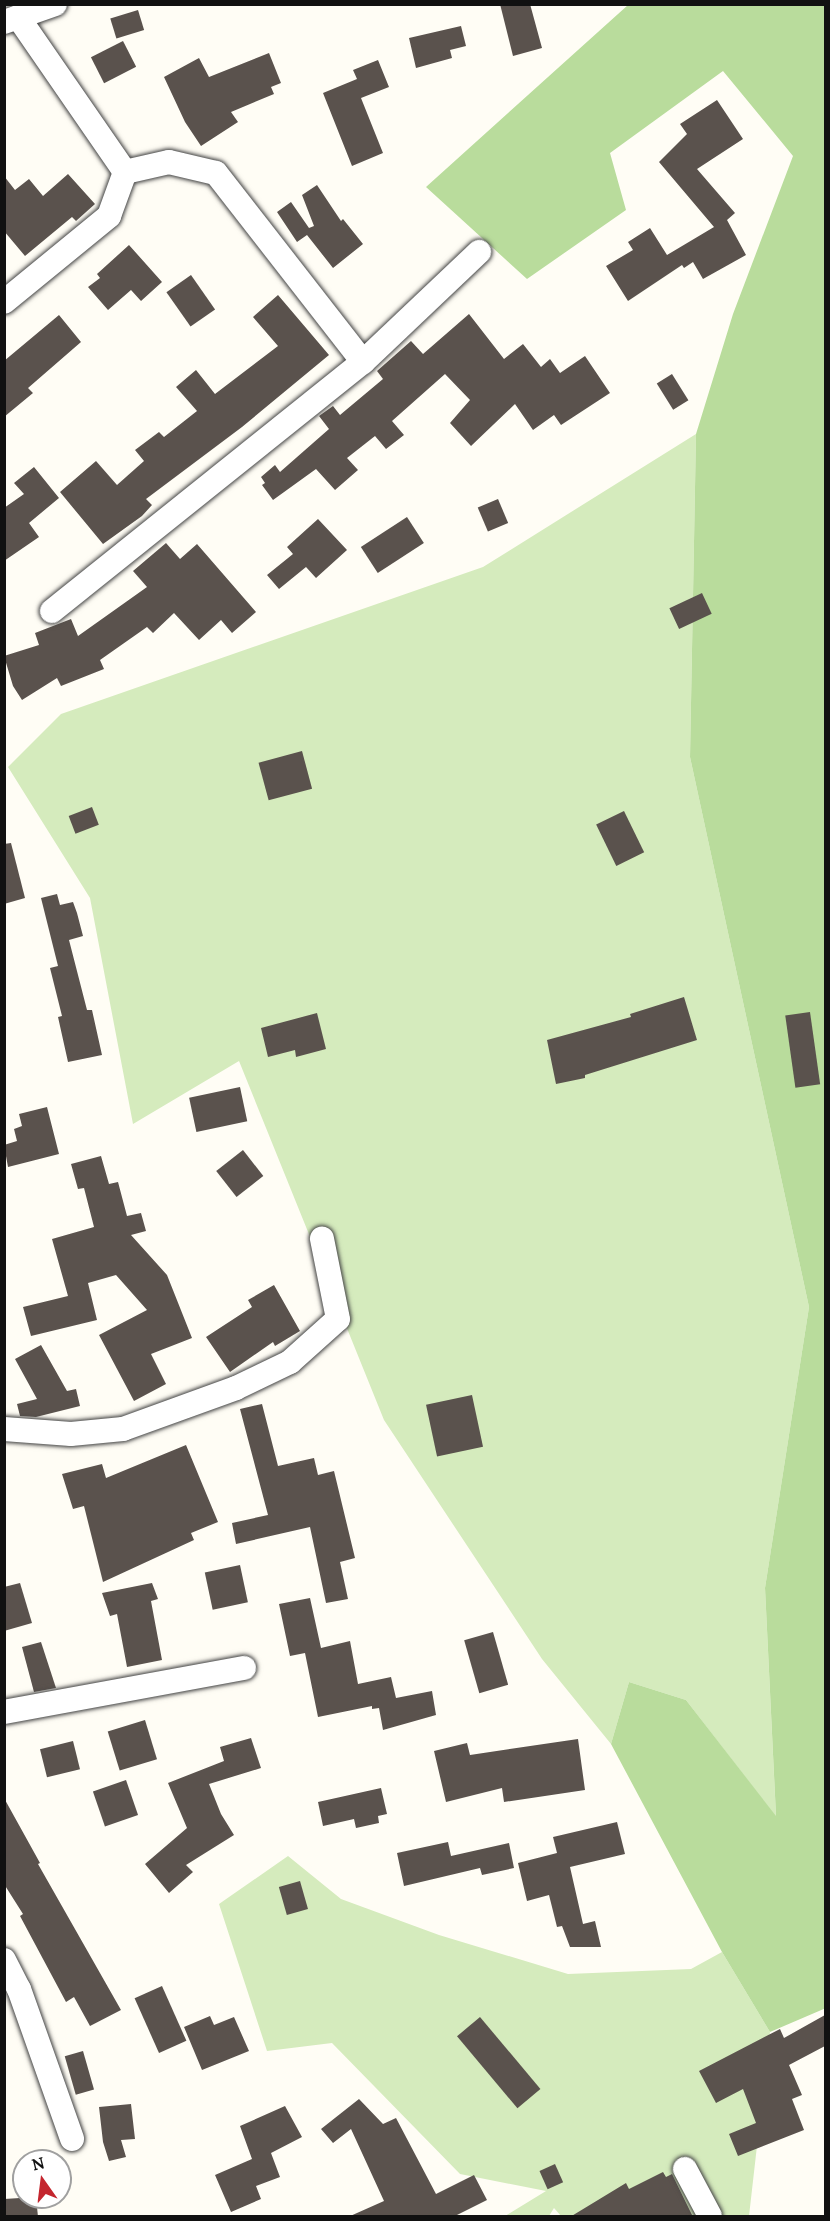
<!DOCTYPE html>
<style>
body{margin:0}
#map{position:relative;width:830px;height:2221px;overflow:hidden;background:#fffdf5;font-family:Lora,serif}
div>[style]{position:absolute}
.green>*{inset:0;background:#d5ebbd}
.forest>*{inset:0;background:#b9dc9c}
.building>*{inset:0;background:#5a524d;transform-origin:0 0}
.roads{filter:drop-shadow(0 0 2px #444) drop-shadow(0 0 2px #444)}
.street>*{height:24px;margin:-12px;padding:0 12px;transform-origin:12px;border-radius:12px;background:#fff}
span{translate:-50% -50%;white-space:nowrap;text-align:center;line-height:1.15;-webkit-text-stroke:6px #fff;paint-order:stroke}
.frame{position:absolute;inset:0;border:6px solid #111;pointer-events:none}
.north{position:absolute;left:12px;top:2149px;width:60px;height:60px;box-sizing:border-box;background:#fff;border:2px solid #a0a0a0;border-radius:50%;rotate:346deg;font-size:16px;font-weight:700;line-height:24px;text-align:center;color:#111}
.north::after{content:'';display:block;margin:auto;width:21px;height:27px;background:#c4262e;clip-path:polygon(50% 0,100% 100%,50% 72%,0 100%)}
</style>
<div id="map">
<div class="green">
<i style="clip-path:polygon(696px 434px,690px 757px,809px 1307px,765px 1588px,776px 1817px,686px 1700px,629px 1682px,611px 1744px,542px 1659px,384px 1420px,239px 1061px,133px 1124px,90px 898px,8px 767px,61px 714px,483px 567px)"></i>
<i style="clip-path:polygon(288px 1856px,341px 1899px,439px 1935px,568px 1974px,691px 1969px,722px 1952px,770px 2032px,749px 2216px,561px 2216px,554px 2208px,549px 2216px,505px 2216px,546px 2191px,460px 2174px,332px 2043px,267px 2051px,219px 1904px)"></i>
</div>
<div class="forest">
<i style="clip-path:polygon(628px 5px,825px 5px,826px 2008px,770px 2032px,722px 1952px,611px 1744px,629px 1682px,686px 1700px,776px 1816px,765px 1588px,809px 1307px,690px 757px,696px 434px,733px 314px,793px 156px,723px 71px,610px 153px,626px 210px,527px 279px,426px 187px)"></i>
</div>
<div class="building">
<i style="clip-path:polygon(500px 4px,530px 4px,542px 48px,513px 56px)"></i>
<i style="left:138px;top:10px;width:21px;height:29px;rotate:73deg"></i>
<i style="clip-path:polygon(461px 26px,466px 46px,450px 50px,452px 58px,416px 68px,409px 38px)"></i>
<i style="left:123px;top:41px;width:29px;height:36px;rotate:63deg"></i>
<i style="clip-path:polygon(269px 53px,281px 83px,271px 87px,274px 94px,231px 112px,238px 122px,201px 146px,185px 122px,164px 77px,199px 58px,209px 77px)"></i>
<i style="clip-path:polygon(378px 60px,389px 87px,361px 98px,383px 153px,352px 166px,323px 93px,357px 79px,353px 70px)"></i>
<i style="clip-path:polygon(717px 100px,743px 139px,697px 169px,735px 213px,727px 220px,746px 255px,703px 279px,693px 262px,684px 268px,682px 265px,628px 301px,606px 266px,633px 250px,628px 242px,650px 228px,667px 255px,714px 227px,659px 162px,687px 134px,680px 124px)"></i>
<i style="clip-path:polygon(68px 174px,95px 204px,76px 221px,72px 217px,25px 256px,4px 231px,4px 176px,15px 190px,29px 179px,43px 196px)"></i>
<i style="clip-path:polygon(317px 185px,341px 221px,343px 219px,363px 244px,333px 268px,307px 235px,297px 242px,277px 212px,291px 202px,309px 228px,314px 226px,302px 195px)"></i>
<i style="clip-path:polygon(129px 245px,162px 282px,141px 301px,131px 290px,108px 310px,88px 287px,100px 278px,97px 274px)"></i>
<i style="left:191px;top:275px;width:42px;height:30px;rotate:55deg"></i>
<i style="clip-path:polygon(278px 295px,329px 355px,242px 427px,146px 499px,152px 505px,142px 516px,103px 544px,60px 492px,96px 461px,117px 485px,144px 461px,135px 450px,159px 432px,164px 437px,197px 411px,176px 387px,196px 370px,215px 394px,278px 346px,253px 317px)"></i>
<i style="clip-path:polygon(469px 314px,504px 359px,523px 344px,541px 367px,550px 359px,560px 373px,585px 356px,610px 393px,561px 425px,554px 415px,533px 430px,515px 404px,471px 446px,450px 423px,470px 400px,445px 374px,392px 421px,404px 435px,386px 449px,375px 436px,347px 458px,358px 470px,335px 490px,316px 469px,273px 500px,262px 485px,265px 483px,261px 477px,275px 465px,280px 472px,329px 429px,319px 416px,333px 406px,340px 415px,383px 379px,377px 371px,411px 341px,423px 354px)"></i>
<i style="clip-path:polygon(59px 315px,81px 342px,28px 388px,33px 393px,4px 417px,4px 361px)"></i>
<i style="left:672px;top:374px;width:31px;height:18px;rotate:58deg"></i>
<i style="clip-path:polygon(34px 467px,59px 498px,29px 523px,39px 537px,4px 561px,4px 508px,24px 494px,14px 483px)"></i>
<i style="left:498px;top:499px;width:26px;height:22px;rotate:67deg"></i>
<i style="left:407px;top:517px;width:31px;height:55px;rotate:57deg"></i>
<i style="clip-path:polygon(318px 519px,347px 550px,316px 578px,306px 567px,279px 589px,267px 575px,293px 554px,287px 547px)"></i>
<i style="clip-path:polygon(166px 543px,180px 559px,197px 544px,256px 612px,232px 633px,221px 620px,199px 640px,174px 613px,153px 633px,147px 627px,100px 660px,104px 669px,61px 686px,57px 678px,22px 700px,13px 686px,4px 656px,39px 645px,35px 633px,71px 619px,78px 636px,147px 587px,133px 571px)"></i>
<i style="left:702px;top:593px;width:23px;height:36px;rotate:65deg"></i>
<i style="left:302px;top:751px;width:39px;height:45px;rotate:75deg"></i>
<i style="left:92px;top:807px;width:19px;height:25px;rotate:69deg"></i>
<i style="left:624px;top:811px;width:46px;height:31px;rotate:64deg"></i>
<i style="clip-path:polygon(11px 843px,25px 898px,4px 904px,4px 844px)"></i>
<i style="clip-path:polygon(57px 894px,60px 905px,73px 902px,77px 913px,83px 936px,69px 940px,87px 1010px,92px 1010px,102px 1055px,68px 1062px,58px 1017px,62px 1016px,50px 968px,58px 966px,41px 898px)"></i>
<i style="clip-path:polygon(684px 997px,697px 1040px,585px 1075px,585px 1078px,556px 1084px,547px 1040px,631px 1017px,630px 1014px)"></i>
<i style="left:810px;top:1012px;width:73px;height:25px;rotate:82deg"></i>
<i style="clip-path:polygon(317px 1013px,326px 1049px,296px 1057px,295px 1050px,268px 1057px,261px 1028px)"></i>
<i style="left:240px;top:1087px;width:35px;height:52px;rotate:78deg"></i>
<i style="clip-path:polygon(47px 1107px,59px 1154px,8px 1167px,4px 1145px,17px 1141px,14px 1129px,22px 1126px,19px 1114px)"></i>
<i style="left:243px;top:1150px;width:33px;height:34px;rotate:52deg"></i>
<i style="clip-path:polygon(101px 1156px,109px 1184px,118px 1182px,127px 1216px,141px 1213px,146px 1231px,131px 1235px,167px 1275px,192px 1338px,151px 1354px,166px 1384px,134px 1401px,99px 1335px,147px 1310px,116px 1275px,88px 1283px,97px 1320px,31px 1336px,23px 1307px,68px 1296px,52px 1239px,94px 1227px,84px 1188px,78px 1189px,71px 1164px)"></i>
<i style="clip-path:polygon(274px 1285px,300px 1331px,275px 1346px,273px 1342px,230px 1372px,206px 1337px,252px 1307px,248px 1300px)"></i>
<i style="clip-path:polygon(41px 1345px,67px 1391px,76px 1389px,80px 1406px,36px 1417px,20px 1416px,17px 1404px,37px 1399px,15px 1359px)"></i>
<i style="left:472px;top:1395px;width:53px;height:47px;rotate:78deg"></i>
<i style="clip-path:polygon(262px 1404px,278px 1466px,314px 1458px,318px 1475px,334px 1471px,355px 1558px,340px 1562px,348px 1599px,326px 1603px,310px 1527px,236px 1544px,232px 1523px,268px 1515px,240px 1409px)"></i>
<i style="clip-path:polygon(186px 1445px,218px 1522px,191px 1533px,194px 1540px,103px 1582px,84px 1506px,73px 1509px,62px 1474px,102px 1464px,106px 1478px)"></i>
<i style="left:240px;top:1565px;width:38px;height:36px;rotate:78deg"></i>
<i style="clip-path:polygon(20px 1583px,32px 1623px,4px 1631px,4px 1587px)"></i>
<i style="clip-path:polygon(152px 1583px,158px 1599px,151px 1601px,162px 1660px,127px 1667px,117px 1614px,110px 1616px,102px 1593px)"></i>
<i style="clip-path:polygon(310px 1598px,321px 1648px,350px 1641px,358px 1684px,391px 1677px,396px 1698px,432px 1691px,436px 1715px,383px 1730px,379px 1708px,372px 1709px,372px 1706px,318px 1717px,305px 1653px,290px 1656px,279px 1604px)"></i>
<i style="left:493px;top:1632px;width:55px;height:30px;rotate:74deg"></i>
<i style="clip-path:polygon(41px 1642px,56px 1688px,34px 1692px,22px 1647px)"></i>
<i style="left:145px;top:1720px;width:41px;height:39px;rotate:73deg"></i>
<i style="clip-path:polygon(251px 1738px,261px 1768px,209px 1784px,221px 1814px,234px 1835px,186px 1865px,193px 1872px,169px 1893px,145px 1864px,187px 1828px,168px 1783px,224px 1761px,220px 1747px)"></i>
<i style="clip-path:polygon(578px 1739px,585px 1790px,504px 1802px,502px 1788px,446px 1802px,434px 1751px,467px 1743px,470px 1755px)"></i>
<i style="left:73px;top:1741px;width:29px;height:34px;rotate:76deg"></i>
<i style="left:126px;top:1780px;width:37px;height:35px;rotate:71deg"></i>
<i style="clip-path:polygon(381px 1788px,387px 1814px,378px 1816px,379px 1823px,356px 1828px,354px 1819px,323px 1826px,318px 1802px)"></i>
<i style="clip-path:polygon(4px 1798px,40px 1863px,38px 1864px,121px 2010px,90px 2026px,74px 1997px,66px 2002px,20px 1916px,23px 1914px,4px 1884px)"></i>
<i style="clip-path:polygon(617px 1822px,625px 1854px,570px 1867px,583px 1924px,595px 1921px,601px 1947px,570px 1947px,562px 1926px,557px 1927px,549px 1895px,527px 1901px,518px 1863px,557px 1853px,553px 1837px)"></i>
<i style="clip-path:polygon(448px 1842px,451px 1856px,509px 1843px,514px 1868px,482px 1875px,480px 1868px,404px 1886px,397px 1853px)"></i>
<i style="left:300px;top:1881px;width:29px;height:22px;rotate:74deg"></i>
<i style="left:162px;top:1986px;width:60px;height:30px;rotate:66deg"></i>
<i style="clip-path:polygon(825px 2015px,825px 2046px,789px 2065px,802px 2095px,792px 2099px,804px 2130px,738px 2156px,729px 2134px,756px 2123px,743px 2089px,716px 2103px,699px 2071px,780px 2029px,784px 2038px)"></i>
<i style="clip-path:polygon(210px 2016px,214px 2025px,234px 2017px,249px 2051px,202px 2070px,184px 2027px)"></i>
<i style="left:480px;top:2017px;width:94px;height:30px;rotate:50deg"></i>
<i style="left:83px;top:2051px;width:40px;height:19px;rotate:74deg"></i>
<i style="clip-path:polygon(359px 2099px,383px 2124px,396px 2118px,436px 2194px,474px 2175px,487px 2200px,453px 2217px,348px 2217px,384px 2201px,351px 2129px,333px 2143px,321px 2129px)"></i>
<i style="clip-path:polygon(131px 2104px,135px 2139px,121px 2140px,126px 2157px,109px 2161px,103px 2142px,99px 2107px)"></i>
<i style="clip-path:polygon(285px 2106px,302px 2137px,271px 2153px,280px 2177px,256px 2186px,261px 2199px,231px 2212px,215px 2175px,252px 2159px,240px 2126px)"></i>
<i style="left:555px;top:2164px;width:20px;height:17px;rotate:66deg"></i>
<i style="clip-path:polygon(663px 2172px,666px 2177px,672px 2174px,693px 2217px,570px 2217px,626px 2183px,629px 2189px)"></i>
<i style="clip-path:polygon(36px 2197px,38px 2217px,4px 2217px,4px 2199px)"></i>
</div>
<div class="roads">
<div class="street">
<i style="left:4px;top:22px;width:54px;rotate:-19.4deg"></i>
<i style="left:125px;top:172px;width:45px;rotate:-12.8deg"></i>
<i style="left:169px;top:162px;width:48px;rotate:13.2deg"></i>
<i style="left:216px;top:173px;width:239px;rotate:52.1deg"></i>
<i style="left:4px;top:302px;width:136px;rotate:-39.3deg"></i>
<i style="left:109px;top:216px;width:47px;rotate:-70deg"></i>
<i style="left:125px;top:172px;width:188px;rotate:-124.6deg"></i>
<i style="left:52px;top:611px;width:398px;rotate:-38.7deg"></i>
<i style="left:363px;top:362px;width:160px;rotate:-43.5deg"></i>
<i style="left:4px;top:1429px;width:67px;rotate:4.3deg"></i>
<i style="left:71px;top:1434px;width:52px;rotate:-5.5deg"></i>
<i style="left:123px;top:1429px;width:120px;rotate:-19.9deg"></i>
<i style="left:236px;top:1388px;width:60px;rotate:-25.7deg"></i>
<i style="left:290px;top:1362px;width:64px;rotate:-41.9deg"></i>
<i style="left:338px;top:1319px;width:82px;rotate:-101.3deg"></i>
<i style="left:4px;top:1712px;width:244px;rotate:-10.4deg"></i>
<i style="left:4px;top:1960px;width:33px;rotate:63deg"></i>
<i style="left:19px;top:1989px;width:159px;rotate:70.5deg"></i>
<i style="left:685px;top:2169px;width:53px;rotate:62deg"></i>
</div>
</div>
<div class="frame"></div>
<div class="north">N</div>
</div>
